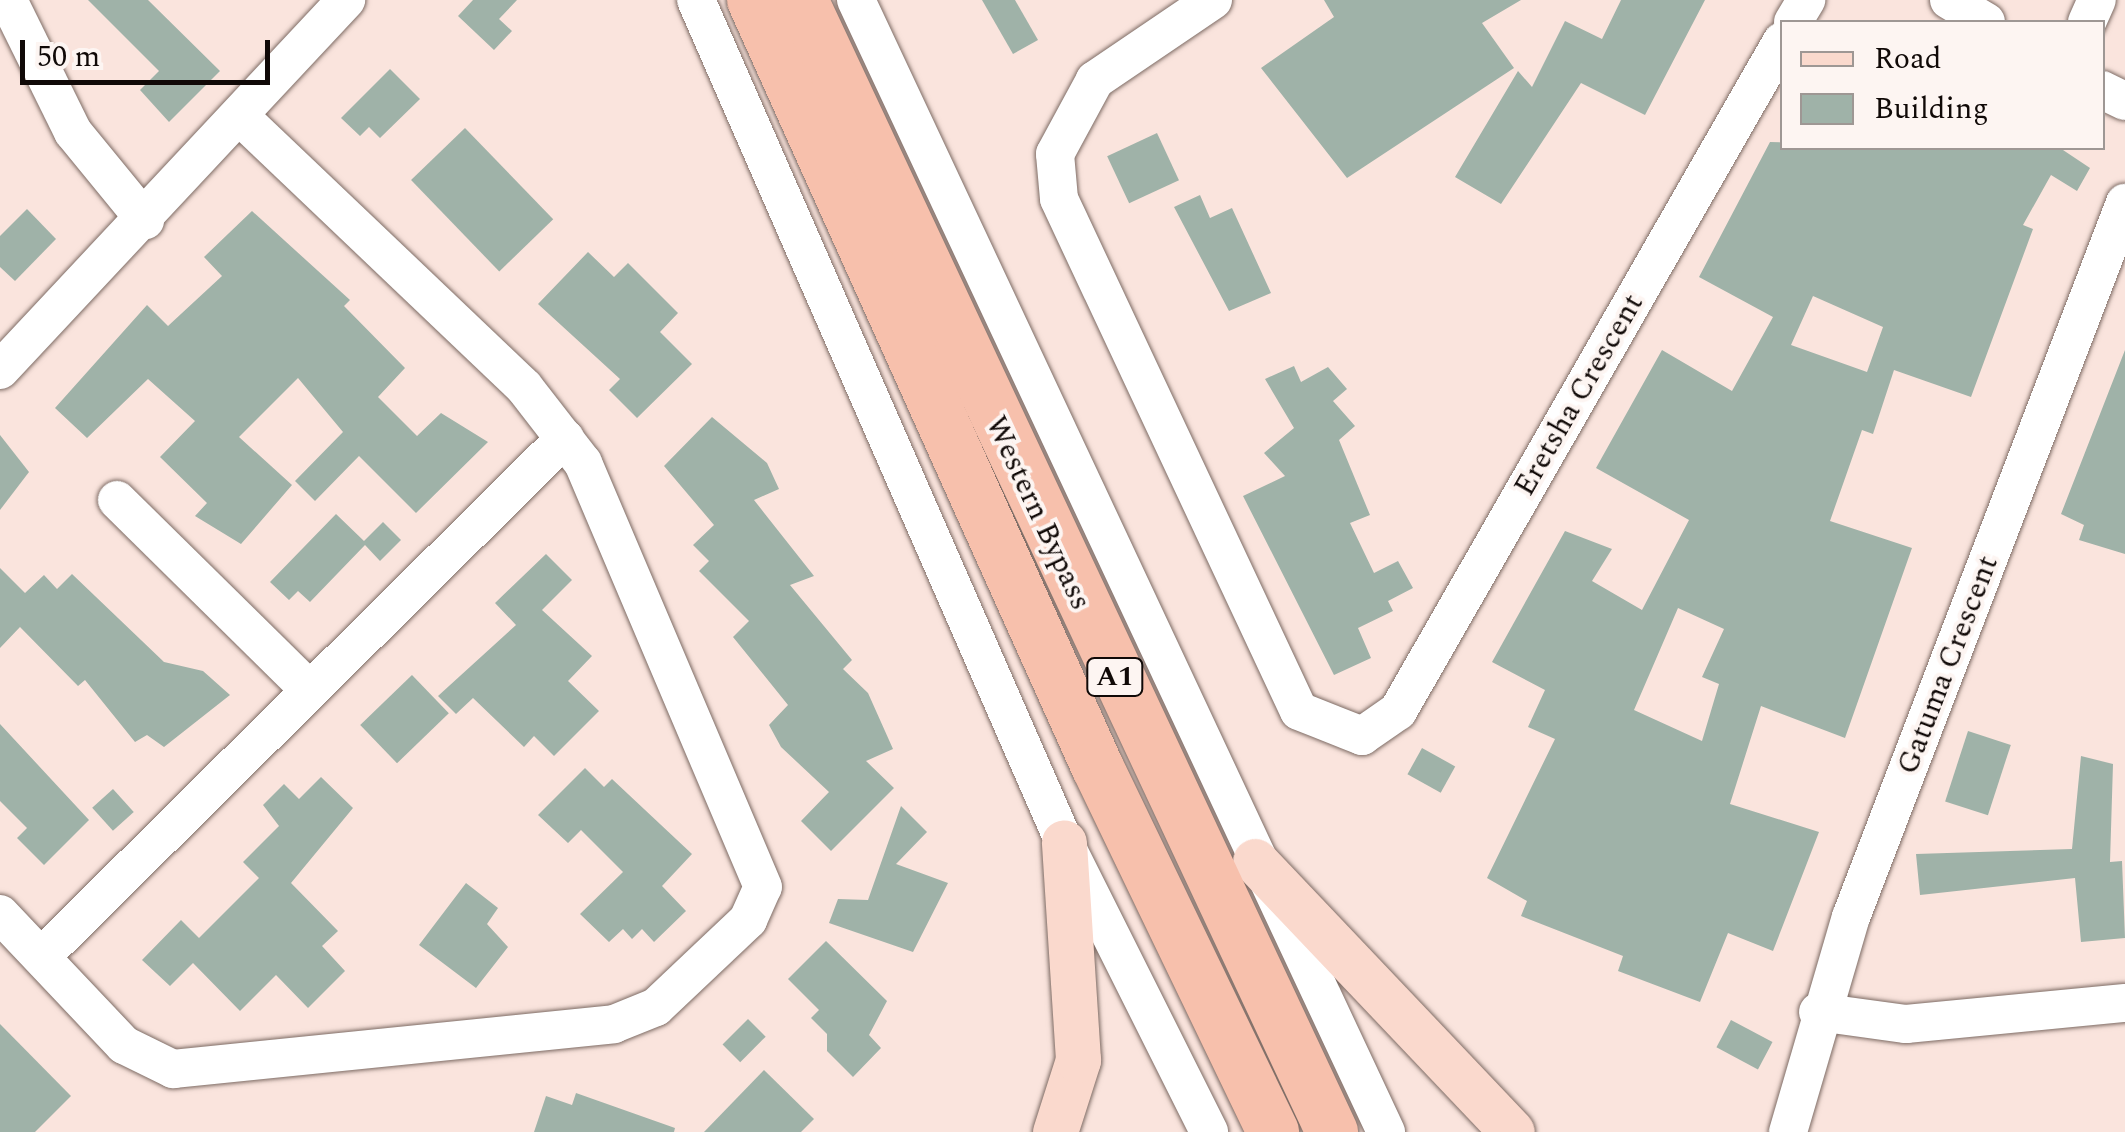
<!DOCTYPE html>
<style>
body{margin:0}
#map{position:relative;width:2125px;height:1132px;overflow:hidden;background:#fae4dd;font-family:Spectral,serif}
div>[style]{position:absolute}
.building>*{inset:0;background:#9fb2a8;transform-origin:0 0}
.roads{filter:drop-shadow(0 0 2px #7d6b64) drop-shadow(0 0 2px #7d6b64)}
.minor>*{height:38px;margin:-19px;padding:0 19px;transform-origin:19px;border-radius:19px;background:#fff}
.major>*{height:45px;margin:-22.5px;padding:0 22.5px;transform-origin:22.5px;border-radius:22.5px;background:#fad9cd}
.highway>*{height:52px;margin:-26px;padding:0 26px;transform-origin:26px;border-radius:26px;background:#f7c0ac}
span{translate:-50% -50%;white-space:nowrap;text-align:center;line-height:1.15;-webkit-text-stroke:8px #fdf5f2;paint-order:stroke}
.shield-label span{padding:2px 8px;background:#fdf5f2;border:2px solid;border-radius:8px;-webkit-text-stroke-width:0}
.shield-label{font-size:28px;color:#100907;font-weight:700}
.street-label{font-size:30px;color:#100907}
.legend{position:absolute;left:1780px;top:20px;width:325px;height:130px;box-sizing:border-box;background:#fdf5f2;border:2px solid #9e9794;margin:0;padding:12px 18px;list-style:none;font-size:30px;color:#100907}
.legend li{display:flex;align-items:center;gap:20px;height:50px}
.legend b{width:50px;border:2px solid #9e9794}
.scale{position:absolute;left:20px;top:40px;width:250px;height:45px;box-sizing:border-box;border:5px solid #100907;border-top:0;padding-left:12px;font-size:30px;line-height:35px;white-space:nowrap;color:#100907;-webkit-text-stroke:8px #fdf5f2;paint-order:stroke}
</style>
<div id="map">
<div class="building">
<i style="clip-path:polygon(88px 0,148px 0,220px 71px,169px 122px,140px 90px,159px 71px)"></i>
<i style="clip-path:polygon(473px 0,517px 0,499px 19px,512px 31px,494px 50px,458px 16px)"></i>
<i style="clip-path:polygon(982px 0,1015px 0,1038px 40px,1013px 54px)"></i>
<i style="clip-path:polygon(1324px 0,1521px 0,1482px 23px,1514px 68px,1347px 178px,1261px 68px,1334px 17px)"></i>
<i style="clip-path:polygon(1621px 0,1705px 0,1645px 115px,1581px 83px,1501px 204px,1455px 177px,1518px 71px,1532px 87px,1565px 21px,1602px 39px)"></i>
<i style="clip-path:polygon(390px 69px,420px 99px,380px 138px,369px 127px,360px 136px,341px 118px)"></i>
<i style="left:465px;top:128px;width:127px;height:75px;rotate:46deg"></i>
<i style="left:1157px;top:133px;width:52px;height:55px;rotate:65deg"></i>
<i style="clip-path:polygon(evenodd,1770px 142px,2060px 148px,2090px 168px,2077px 191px,2051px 175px,2023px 225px,2033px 229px,1971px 397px,1894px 370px,1873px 434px,1862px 430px,1830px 521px,1912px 548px,1845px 738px,1761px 706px,1730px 804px,1819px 832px,1773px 951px,1728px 933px,1700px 1002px,1618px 971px,1623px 956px,1521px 916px,1527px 901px,1487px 878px,1555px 739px,1528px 727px,1545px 690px,1492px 662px,1565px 531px,1612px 549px,1592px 581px,1642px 610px,1689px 520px,1596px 468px,1662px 350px,1732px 391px,1773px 317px,1699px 277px,1770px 142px,1813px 296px,1883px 327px,1867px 372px,1791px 345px,1813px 296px,1770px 142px,1678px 608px,1724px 629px,1702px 677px,1719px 684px,1702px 741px,1634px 710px,1678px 608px)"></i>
<i style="clip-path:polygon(1200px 195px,1210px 218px,1232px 208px,1271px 293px,1229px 311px,1174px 207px)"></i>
<i style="clip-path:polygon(27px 209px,56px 239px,15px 281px,0 267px,0 236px)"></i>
<i style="clip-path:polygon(252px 211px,350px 300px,344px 306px,405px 368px,378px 397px,417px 436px,441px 413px,488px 442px,416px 513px,359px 456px,315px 501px,295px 481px,343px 432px,298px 378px,239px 437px,292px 485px,241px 544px,195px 516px,207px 503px,160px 457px,195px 421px,148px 379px,87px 438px,55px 408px,147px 305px,168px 326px,222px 276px,204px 257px)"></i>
<i style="clip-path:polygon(588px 252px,614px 277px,628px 263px,678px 313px,660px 332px,692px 364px,637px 418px,609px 390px,620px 379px,538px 304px)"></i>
<i style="clip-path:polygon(2125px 350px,2125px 554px,2079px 540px,2084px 525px,2061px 514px)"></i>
<i style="clip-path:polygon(1294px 366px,1301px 382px,1328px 367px,1347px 389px,1333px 401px,1355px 426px,1339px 440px,1370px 515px,1350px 523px,1374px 573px,1398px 561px,1413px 588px,1388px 601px,1393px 611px,1358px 628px,1371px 658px,1334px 675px,1243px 496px,1285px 476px,1264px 453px,1294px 428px,1265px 379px)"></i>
<i style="clip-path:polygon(712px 417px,767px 463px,779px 489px,754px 500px,814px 576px,790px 585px,852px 660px,843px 669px,868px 693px,893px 749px,866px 761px,894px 788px,831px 851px,801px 821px,829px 792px,781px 747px,769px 725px,788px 705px,733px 637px,749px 621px,699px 571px,709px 561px,693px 545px,714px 525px,664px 466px)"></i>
<i style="clip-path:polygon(0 435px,29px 472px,0 510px)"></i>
<i style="clip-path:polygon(336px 514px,364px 541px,383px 522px,401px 540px,380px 561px,365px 545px,310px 602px,298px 591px,289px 600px,270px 582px)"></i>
<i style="clip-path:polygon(546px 554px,572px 580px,542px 610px,592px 656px,568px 681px,599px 711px,554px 756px,534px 736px,524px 747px,473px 698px,456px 714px,438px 696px,516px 625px,495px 603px)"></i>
<i style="clip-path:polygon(0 568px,25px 593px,44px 575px,57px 589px,72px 574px,164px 662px,203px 671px,230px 695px,164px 747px,147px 735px,135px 742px,85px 680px,78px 686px,20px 627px,0 648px)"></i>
<i style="left:412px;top:675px;width:53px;height:72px;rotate:46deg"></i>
<i style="clip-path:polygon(0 724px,89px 820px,44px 865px,17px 838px,27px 828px,0 801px)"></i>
<i style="left:1968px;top:731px;width:45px;height:74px;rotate:18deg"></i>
<i style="left:1422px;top:748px;width:38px;height:30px;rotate:29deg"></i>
<i style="clip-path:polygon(2081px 756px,2113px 764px,2110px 862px,2122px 861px,2125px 938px,2081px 942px,2075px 878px,1920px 895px,1916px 854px,2072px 849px)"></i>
<i style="clip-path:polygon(585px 768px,604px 787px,612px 779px,692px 854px,662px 886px,686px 911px,654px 942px,642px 929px,632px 939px,623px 929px,609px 942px,580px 914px,623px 872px,581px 830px,568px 843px,538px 815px)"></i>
<i style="clip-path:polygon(321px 777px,353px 808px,291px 883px,338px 931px,322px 946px,345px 971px,308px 1008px,276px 975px,240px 1011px,193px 963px,170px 986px,142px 960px,181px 920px,199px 938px,259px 878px,243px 862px,279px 826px,263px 805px,284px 784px,299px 799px)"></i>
<i style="left:113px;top:789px;width:31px;height:28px;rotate:48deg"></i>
<i style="clip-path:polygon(901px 806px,927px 832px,896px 864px,948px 883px,913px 952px,829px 923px,838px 899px,868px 900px)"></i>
<i style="clip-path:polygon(466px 883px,498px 908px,487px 924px,508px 947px,476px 988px,419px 945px)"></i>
<i style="clip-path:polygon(826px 941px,887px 1001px,869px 1035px,881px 1048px,853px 1077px,827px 1051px,827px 1034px,811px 1018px,819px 1010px,788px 979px)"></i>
<i style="left:748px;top:1019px;width:25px;height:36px;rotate:45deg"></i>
<i style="left:1731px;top:1020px;width:47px;height:31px;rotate:28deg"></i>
<i style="clip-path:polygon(0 1024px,71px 1096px,35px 1132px,0 1132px)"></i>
<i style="clip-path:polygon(764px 1070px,814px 1119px,801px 1132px,704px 1132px)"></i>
<i style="clip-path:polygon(576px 1093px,675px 1128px,674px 1132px,534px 1132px,546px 1096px,572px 1105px)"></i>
</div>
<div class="roads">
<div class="minor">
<i style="left:8px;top:0;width:147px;rotate:63.8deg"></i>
<i style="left:73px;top:132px;width:114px;rotate:50.7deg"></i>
<i style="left:696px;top:0;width:919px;rotate:66.39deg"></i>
<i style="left:1064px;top:842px;width:324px;rotate:63.4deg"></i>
<i style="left:856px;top:0;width:1250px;rotate:64.91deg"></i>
<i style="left:1213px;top:0;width:143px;rotate:145.9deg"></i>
<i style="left:1095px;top:80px;width:84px;rotate:118.4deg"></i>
<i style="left:1055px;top:154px;width:45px;rotate:84.9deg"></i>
<i style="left:1059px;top:199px;width:565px;rotate:64.89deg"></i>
<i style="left:1299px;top:711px;width:68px;rotate:21.6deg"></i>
<i style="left:1362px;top:736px;width:44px;rotate:-34.8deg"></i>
<i style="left:1398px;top:711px;width:772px;rotate:-60.18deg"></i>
<i style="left:1949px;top:0;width:43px;rotate:30.7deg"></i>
<i style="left:1793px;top:22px;width:26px;rotate:-59deg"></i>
<i style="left:2087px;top:22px;width:24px;rotate:-66deg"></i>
<i style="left:2102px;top:90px;width:25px;rotate:26deg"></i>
<i style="left:0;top:370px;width:507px;rotate:-46.92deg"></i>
<i style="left:117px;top:500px;width:271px;rotate:44.6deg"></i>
<i style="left:0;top:914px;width:180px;rotate:46.6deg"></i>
<i style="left:124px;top:1045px;width:55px;rotate:26.1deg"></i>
<i style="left:173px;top:1069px;width:443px;rotate:-5.8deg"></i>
<i style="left:614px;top:1024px;width:45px;rotate:-22deg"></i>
<i style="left:656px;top:1007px;width:127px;rotate:-43.4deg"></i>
<i style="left:748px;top:920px;width:36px;rotate:-66deg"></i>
<i style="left:763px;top:887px;width:461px;rotate:-113deg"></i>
<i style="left:583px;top:463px;width:96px;rotate:-127.8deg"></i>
<i style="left:524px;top:387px;width:388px;rotate:-136.4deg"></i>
<i style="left:42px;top:956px;width:736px;rotate:-44.72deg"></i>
<i style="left:1818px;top:1012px;width:89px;rotate:7.8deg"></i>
<i style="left:1906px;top:1024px;width:220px;rotate:-5.5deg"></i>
<i style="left:1788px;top:1132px;width:224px;rotate:-73.7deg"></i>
<i style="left:1851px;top:917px;width:765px;rotate:-69.01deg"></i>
</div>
<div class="major">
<i style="left:1255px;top:861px;width:373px;rotate:46.5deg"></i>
<i style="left:1055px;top:1132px;width:76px;rotate:-72.3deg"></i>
<i style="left:1078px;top:1060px;width:218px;rotate:-93.7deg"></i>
</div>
<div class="highway">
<i style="left:753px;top:0;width:840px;rotate:65.82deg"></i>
<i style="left:1097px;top:766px;width:406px;rotate:64.3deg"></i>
<i style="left:802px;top:0;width:1250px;rotate:64.91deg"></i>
</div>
</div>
<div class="shield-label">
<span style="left:1115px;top:677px">A1</span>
</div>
<div class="street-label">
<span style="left:1579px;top:395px;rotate:-60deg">Eretsha Crescent</span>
<span style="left:1038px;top:513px;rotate:65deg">Western Bypass</span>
<span style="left:1948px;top:665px;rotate:-69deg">Gatuma Crescent</span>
</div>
<ul class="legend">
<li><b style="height:12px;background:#fad9cd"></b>Road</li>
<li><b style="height:28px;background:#9fb2a8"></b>Building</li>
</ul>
<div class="scale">50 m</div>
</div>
